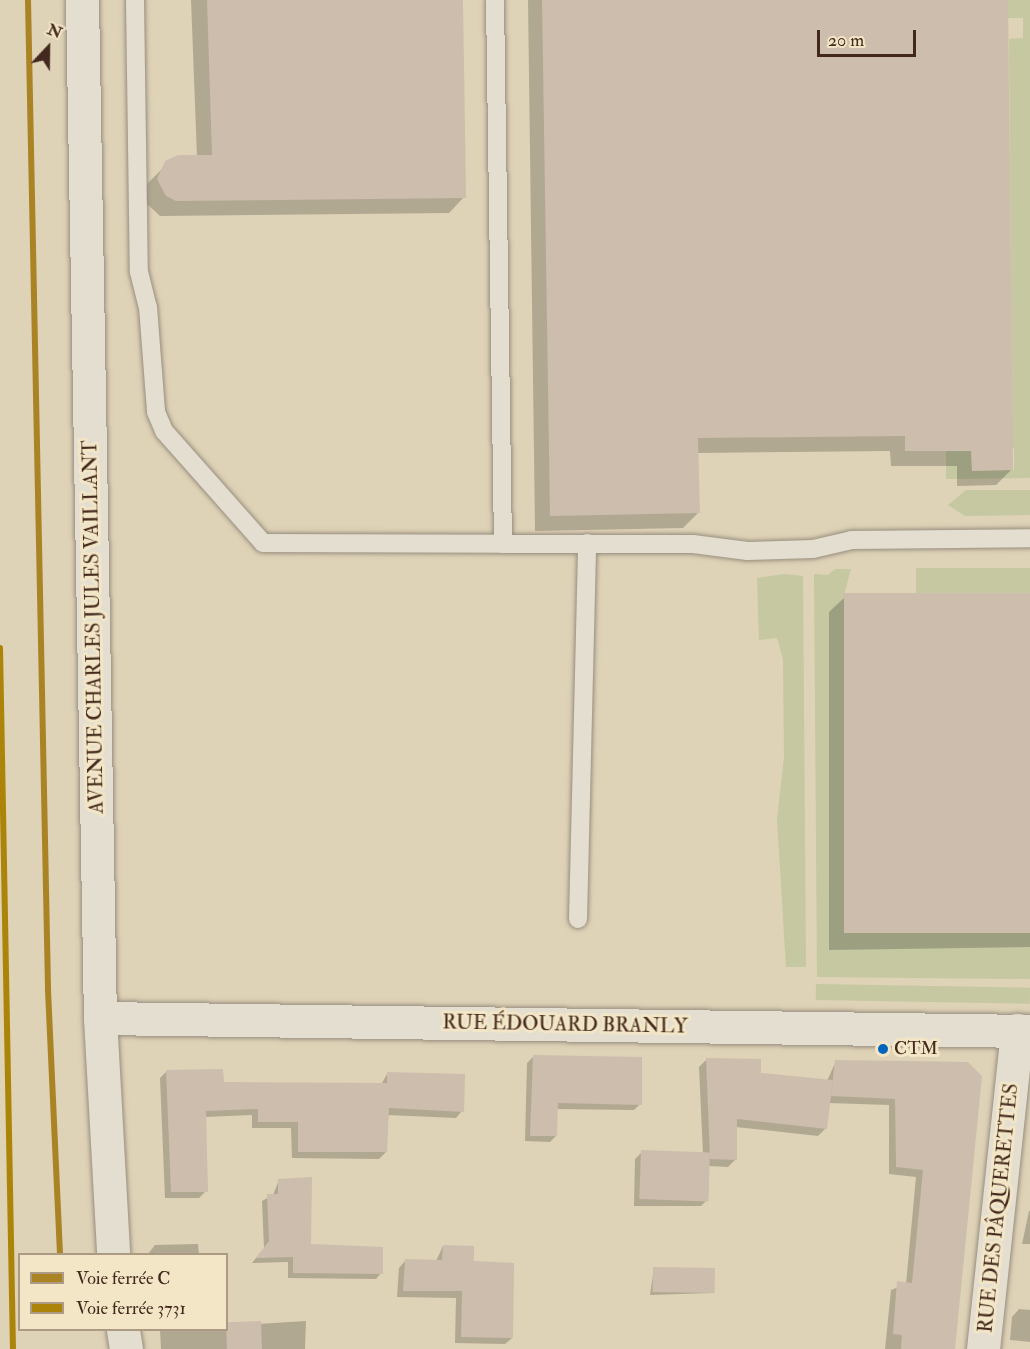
<!DOCTYPE html>
<meta charset="utf-8">
<style>
body{margin:0}
#map{position:relative;width:1030px;height:1349px;overflow:hidden;background:#ded2b7;font-family:"IM FELL Double Pica",serif}
div>[style]{position:absolute}
.green>*{inset:0;background:#c5c8a0;transform-origin:0 0}
.shadow>*{inset:0;background:#0003}
.building>*{inset:0;background:#cdbdac;transform-origin:0 0}
.roads{filter:drop-shadow(0 0 2px #988e7e) drop-shadow(0 0 2px #988e7e)}
.service>*{height:18px;margin:-9px;padding:0 9px;transform-origin:9px;border-radius:9px;background:#e3ded0}
.minor>*{height:33px;margin:-16.5px;padding:0 16.5px;transform-origin:16.5px;border-radius:16.5px;background:#e3ded0}
.rail-1>*{height:6px;margin:-3px;padding:0 3px;transform-origin:3px;border-radius:3px;background:#aa8325}
.rail-2>*{height:6px;margin:-3px;padding:0 3px;transform-origin:3px;border-radius:3px;background:#ab8409}
.dots>*{width:16px;height:16px;translate:-50% -50%;box-sizing:border-box;border:3px solid #f3e6c6;border-radius:50%}
span{translate:-50% -50%;white-space:nowrap;text-align:center;line-height:1.15;-webkit-text-stroke:6px #f3e6c6;paint-order:stroke}
.bus-label{font-size:18px;color:#43291d}
.left{translate:0 -50%;text-align:left}
.street-label{font-size:20px;color:#43291d}
.legend{position:absolute;left:18px;top:1253px;width:210px;height:78px;box-sizing:border-box;background:#f3e6c6;border:2px solid #ad9a82;margin:0;padding:8px 10px;list-style:none;font-size:18px;color:#43291d}
.legend li{display:flex;align-items:center;gap:12px;height:30px}
.legend b{width:30px;border:2px solid #ad9a82}
.north{position:absolute;left:18px;top:18px;width:60px;height:60px;-webkit-text-stroke:4px #f3e6c6;paint-order:stroke;rotate:22deg;font-size:16px;font-weight:700;line-height:24px;text-align:center;color:#43291d}
.north::after{content:'';display:block;margin:auto;width:21px;height:27px;background:#43291d;clip-path:polygon(50% 0,100% 100%,50% 72%,0 100%)}
.scale{position:absolute;left:817px;top:30px;width:99px;height:27px;box-sizing:border-box;border:3px solid #43291d;border-top:0;padding-left:8px;font-size:18px;line-height:21px;white-space:nowrap;color:#43291d;-webkit-text-stroke:4px #f3e6c6;paint-order:stroke}
</style>
<div id="map">
<div class="green">
<i style="clip-path:polygon(evenodd,1008px 0,1030px 0,1030px 478px,946px 479px,946px 435px,1012px 433px,1009px 39px,1023px 38px,1023px 18px,1008px 18px,1008px 0,1014px 448px,1014px 470px,972px 471px,971px 449px,1014px 448px)"></i>
<i style="clip-path:polygon(966px 490px,1030px 490px,1030px 515px,965px 516px,948px 505px)"></i>
<i style="left:1030px;top:568px;width:25px;height:114px;rotate:90deg"></i>
<i style="clip-path:polygon(835px 569px,851px 569px,844px 595px,1030px 933px,1030px 979px,817px 977px,814px 574px,828px 575px)"></i>
<i style="clip-path:polygon(784px 574px,803px 576px,806px 967px,786px 967px,777px 820px,784px 757px,783px 659px,777px 638px,759px 640px,757px 578px)"></i>
<i style="left:816px;top:984px;width:214px;height:16px;rotate:1deg"></i>
</div>
<div class="shadow">
<i style="clip-path:polygon(191px 0,461px 0,464px 197px,449px 213px,160px 216px,144px 201px,144px 187px,173px 158px,197px 157px)"></i>
<i style="clip-path:polygon(528px 0,1007px 0,1011px 470px,996px 485px,957px 486px,957px 466px,891px 466px,890px 451px,697px 453px,699px 512px,683px 528px,535px 531px)"></i>
<i style="clip-path:polygon(1030px 594px,1030px 947px,829px 950px,829px 612px,845px 597px)"></i>
<i style="clip-path:polygon(533px 1057px,640px 1104px,634px 1110px,556px 1109px,556px 1136px,550px 1142px,525px 1141px,527px 1063px)"></i>
<i style="clip-path:polygon(707px 1059px,760px 1074px,827px 1081px,836px 1061px,968px 1063px,954px 1349px,885px 1349px,891px 1290px,906px 1284px,916px 1177px,889px 1174px,889px 1105px,829px 1103px,826px 1128px,818px 1136px,736px 1127px,736px 1159px,728px 1167px,709px 1166px,708px 1199px,701px 1206px,634px 1206px,635px 1159px,642px 1152px,703px 1154px,699px 1067px)"></i>
<i style="clip-path:polygon(166px 1072px,222px 1083px,381px 1085px,387px 1074px,462px 1111px,456px 1118px,387px 1115px,386px 1152px,379px 1159px,292px 1158px,291px 1128px,252px 1128px,252px 1115px,205px 1117px,206px 1191px,199px 1198px,165px 1198px,160px 1078px)"></i>
<i style="clip-path:polygon(279px 1180px,310px 1245px,381px 1273px,376px 1279px,288px 1278px,288px 1262px,252px 1263px,264px 1248px,262px 1201px,273px 1195px)"></i>
<i style="clip-path:polygon(1029px 1211px,1030px 1211px,1030px 1244px,1022px 1244px)"></i>
<i style="clip-path:polygon(198px 1244px,199px 1254px,148px 1254px,155px 1245px)"></i>
<i style="clip-path:polygon(443px 1246px,512px 1338px,505px 1344px,455px 1343px,456px 1298px,397px 1297px,399px 1268px,405px 1261px,436px 1261px)"></i>
<i style="clip-path:polygon(654px 1268px,713px 1293px,650px 1295px)"></i>
<i style="clip-path:polygon(1019px 1309px,1030px 1310px,1030px 1342px,1010px 1340px,1012px 1317px)"></i>
<i style="clip-path:polygon(306px 1321px,305px 1349px,161px 1349px,160px 1330px)"></i>
</div>
<div class="building">
<i style="clip-path:polygon(207px 0,463px 0,466px 198px,176px 201px,166px 196px,157px 179px,165px 161px,178px 155px,212px 155px)"></i>
<i style="clip-path:polygon(542px 0,1008px 0,1013px 470px,972px 471px,971px 451px,905px 451px,905px 436px,698px 438px,700px 513px,550px 516px)"></i>
<i style="left:1030px;top:593px;width:340px;height:186px;rotate:90deg"></i>
<i style="clip-path:polygon(533px 1055px,642px 1057px,642px 1105px,558px 1103px,557px 1136px,530px 1136px)"></i>
<i style="clip-path:polygon(706px 1058px,761px 1059px,761px 1073px,833px 1080px,827px 1129px,737px 1119px,737px 1160px,710px 1159px)"></i>
<i style="clip-path:polygon(835px 1060px,968px 1062px,982px 1076px,955px 1349px,901px 1349px,902px 1335px,893px 1334px,897px 1281px,912px 1283px,923px 1170px,896px 1167px,895px 1099px,831px 1096px)"></i>
<i style="clip-path:polygon(223px 1069px,224px 1082px,387px 1083px,387px 1072px,465px 1074px,464px 1112px,389px 1108px,387px 1152px,298px 1152px,298px 1122px,258px 1122px,258px 1109px,206px 1111px,208px 1192px,171px 1192px,166px 1070px)"></i>
<i style="left:641px;top:1150px;width:69px;height:49px;rotate:2deg"></i>
<i style="clip-path:polygon(312px 1177px,311px 1244px,383px 1247px,383px 1274px,293px 1273px,293px 1257px,256px 1258px,269px 1241px,267px 1194px,278px 1194px,278px 1179px)"></i>
<i style="clip-path:polygon(443px 1245px,474px 1246px,474px 1261px,514px 1263px,513px 1338px,461px 1337px,462px 1291px,403px 1291px,405px 1259px,442px 1260px)"></i>
<i style="left:653px;top:1267px;width:62px;height:25px;rotate:1deg"></i>
<i style="left:261px;top:1321px;width:28px;height:35px;rotate:88deg"></i>
</div>
<div class="roads">
<div class="service">
<i style="left:135px;top:0;width:272px;rotate:89.2deg"></i>
<i style="left:139px;top:272px;width:36px;rotate:76deg"></i>
<i style="left:148px;top:307px;width:105px;rotate:85.6deg"></i>
<i style="left:156px;top:412px;width:21px;rotate:67deg"></i>
<i style="left:164px;top:431px;width:149px;rotate:48.5deg"></i>
<i style="left:263px;top:543px;width:240px;rotate:0.2deg"></i>
<i style="left:495px;top:0;width:544px;rotate:89.16deg"></i>
<i style="left:503px;top:544px;width:190px"></i>
<i style="left:693px;top:544px;width:55px;rotate:7.3deg"></i>
<i style="left:748px;top:551px;width:65px;rotate:-1.8deg"></i>
<i style="left:813px;top:549px;width:39px;rotate:-13deg"></i>
<i style="left:851px;top:540px;width:179px;rotate:-0.6deg"></i>
<i style="left:578px;top:919px;width:376px;rotate:-88.6deg"></i>
</div>
<div class="minor">
<i style="left:82px;top:0;width:1018px;rotate:88.99deg"></i>
<i style="left:100px;top:1018px;width:236px;rotate:86.8deg"></i>
<i style="left:100px;top:1018px;width:930px;rotate:0.8deg"></i>
<i style="left:123px;top:1330px;width:19px;rotate:81deg"></i>
<i style="left:983px;top:1349px;width:321px;rotate:-83.9deg"></i>
</div>
</div>
<div class="rail-1">
<i style="left:28px;top:0;width:990px;rotate:88.84deg"></i>
<i style="left:48px;top:990px;width:264px;rotate:87.4deg"></i>
</div>
<div class="rail-2">
<i style="left:0;top:648px;width:701px;rotate:88.94deg"></i>
</div>
<div class="dots">
<i style="left:883px;top:1049px;background:#0065bd"></i>
</div>
<div class="bus-label">
<span class="left" style="left:894px;top:1049px">CTM</span>
</div>
<div class="street-label">
<span style="left:93px;top:627px;rotate:-91deg">AVENUE CHARLES JULES VAILLANT</span>
<span style="left:565px;top:1024px;rotate:1deg">RUE ÉDOUARD BRANLY</span>
<span style="left:998px;top:1208px;rotate:-84deg">RUE DES PÂQUERETTES</span>
</div>
<ul class="legend">
<li><b style="height:8px;background:#aa8325"></b>Voie ferrée C</li>
<li><b style="height:8px;background:#ab8409"></b>Voie ferrée 3731</li>
</ul>
<div class="north">N</div>
<div class="scale">20 m</div>
</div>
